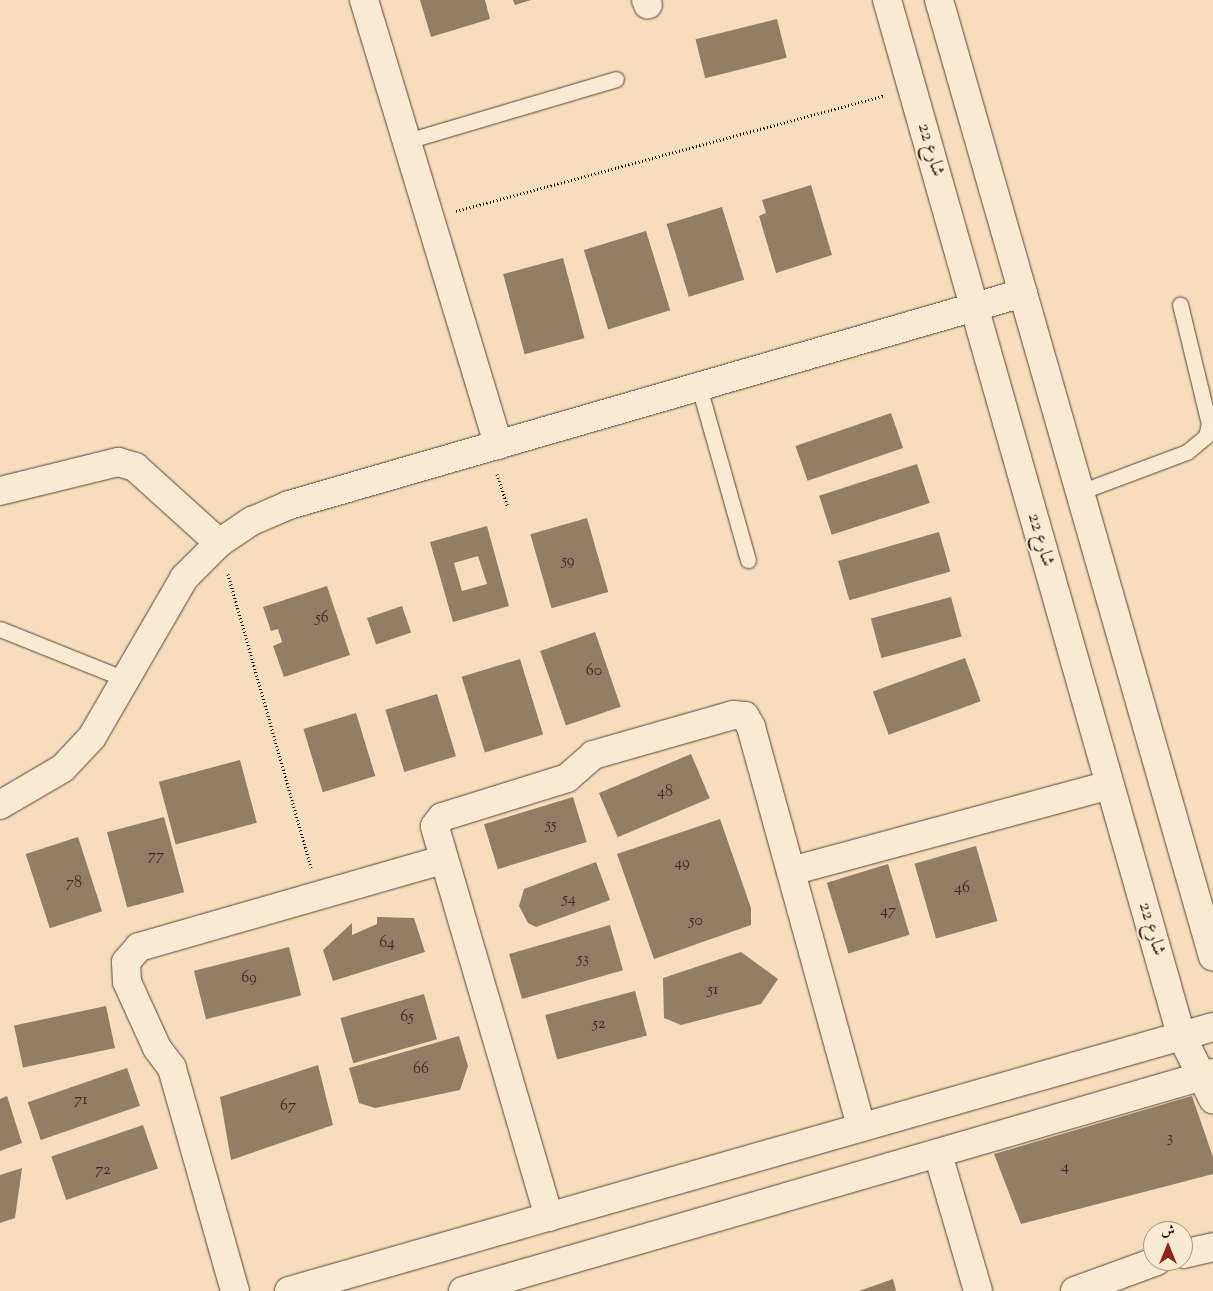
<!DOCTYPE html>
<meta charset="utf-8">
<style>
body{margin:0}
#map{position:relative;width:1213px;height:1291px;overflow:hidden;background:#f6debc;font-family:"Sorts Mill Goudy",Amiri,serif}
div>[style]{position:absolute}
.building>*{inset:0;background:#927d67;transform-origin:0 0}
.path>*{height:3px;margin-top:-1.5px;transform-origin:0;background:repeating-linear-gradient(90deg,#26130b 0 1px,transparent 0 3.5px)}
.roads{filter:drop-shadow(0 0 1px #5a4637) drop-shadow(0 0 1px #5a4637)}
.service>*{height:15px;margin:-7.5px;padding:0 7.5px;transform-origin:7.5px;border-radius:7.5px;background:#f9ead3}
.minor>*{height:28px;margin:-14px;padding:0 14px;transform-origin:14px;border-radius:14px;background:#f9ead3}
.tertiary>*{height:28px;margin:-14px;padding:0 14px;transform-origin:14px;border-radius:14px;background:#f9ead3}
span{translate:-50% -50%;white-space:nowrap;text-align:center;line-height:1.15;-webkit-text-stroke:4.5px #f9ead3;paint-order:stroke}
.number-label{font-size:16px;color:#412e22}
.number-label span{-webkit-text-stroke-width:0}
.street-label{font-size:19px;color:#26130b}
.north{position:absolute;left:1143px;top:1221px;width:50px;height:50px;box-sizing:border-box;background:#f9ead3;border:1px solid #a59483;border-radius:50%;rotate:0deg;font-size:14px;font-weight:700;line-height:20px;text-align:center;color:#26130b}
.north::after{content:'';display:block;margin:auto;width:18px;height:22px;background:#8f2418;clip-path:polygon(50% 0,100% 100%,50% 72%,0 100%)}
</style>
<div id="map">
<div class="building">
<i style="clip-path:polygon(420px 0,485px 0,490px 19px,431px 37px)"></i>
<i style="clip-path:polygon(513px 0,531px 0,515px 5px)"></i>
<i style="left:777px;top:19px;width:40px;height:84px;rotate:76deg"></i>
<i style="clip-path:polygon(811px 185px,832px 255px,776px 273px,759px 216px,766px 213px,762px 200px)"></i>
<i style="left:722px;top:207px;width:76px;height:58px;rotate:73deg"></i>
<i style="left:646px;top:231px;width:83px;height:65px;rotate:73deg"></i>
<i style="left:563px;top:258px;width:83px;height:62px;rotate:75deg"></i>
<i style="left:891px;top:413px;width:37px;height:101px;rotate:71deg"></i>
<i style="left:917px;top:464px;width:41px;height:103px;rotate:72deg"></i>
<i style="left:587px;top:518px;width:77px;height:59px;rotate:74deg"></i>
<i style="clip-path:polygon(evenodd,487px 526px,509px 606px,453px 622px,430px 542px,487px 526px,478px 556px,487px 584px,462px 591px,454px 563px,478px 556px)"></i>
<i style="left:939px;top:532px;width:41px;height:105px;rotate:74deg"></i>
<i style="clip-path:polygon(327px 586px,350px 655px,284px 677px,273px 646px,282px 642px,278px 629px,271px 631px,263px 607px)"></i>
<i style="left:951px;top:597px;width:41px;height:83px;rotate:75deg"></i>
<i style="left:402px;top:606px;width:28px;height:37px;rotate:71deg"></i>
<i style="left:595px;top:632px;width:79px;height:58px;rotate:71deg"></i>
<i style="left:965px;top:658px;width:46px;height:98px;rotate:70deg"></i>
<i style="left:520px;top:659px;width:79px;height:61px;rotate:73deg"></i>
<i style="left:437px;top:694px;width:65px;height:54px;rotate:73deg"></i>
<i style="left:356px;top:713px;width:66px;height:55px;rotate:73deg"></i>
<i style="left:691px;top:754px;width:48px;height:100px;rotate:67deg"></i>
<i style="left:240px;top:760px;width:65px;height:84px;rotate:75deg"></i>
<i style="left:573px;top:797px;width:47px;height:93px;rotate:73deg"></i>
<i style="left:164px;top:817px;width:78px;height:59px;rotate:75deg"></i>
<i style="clip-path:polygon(720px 819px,751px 908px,751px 925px,654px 959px,617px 854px)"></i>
<i style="left:78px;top:837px;width:78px;height:55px;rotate:72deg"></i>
<i style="left:976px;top:846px;width:78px;height:64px;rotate:74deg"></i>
<i style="clip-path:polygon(596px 862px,610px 900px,536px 927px,528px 923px,519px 906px,524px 889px)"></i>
<i style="left:888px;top:864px;width:74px;height:64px;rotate:73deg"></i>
<i style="clip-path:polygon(377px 917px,414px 918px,425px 952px,333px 981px,323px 950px,352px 923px,352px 935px,377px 924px)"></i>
<i style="left:610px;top:925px;width:47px;height:105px;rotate:74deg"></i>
<i style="left:289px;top:947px;width:50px;height:98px;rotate:76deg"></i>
<i style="clip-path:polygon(741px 952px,778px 979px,761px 1004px,681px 1025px,664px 1018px,663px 978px)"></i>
<i style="left:635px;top:991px;width:46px;height:93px;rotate:75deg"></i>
<i style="left:424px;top:994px;width:47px;height:87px;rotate:74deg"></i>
<i style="left:106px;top:1006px;width:43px;height:94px;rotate:78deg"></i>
<i style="clip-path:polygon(459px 1036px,468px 1066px,460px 1090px,375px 1108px,359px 1103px,349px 1068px)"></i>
<i style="clip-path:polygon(318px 1065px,333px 1125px,231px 1160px,220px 1097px)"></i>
<i style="left:127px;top:1068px;width:40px;height:105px;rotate:71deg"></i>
<i style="clip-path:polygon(7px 1096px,22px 1143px,0 1151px,0 1099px)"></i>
<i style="clip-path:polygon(1192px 1096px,1213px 1157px,1213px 1174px,1021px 1224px,994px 1154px)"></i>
<i style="left:143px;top:1125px;width:46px;height:97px;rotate:71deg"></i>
<i style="clip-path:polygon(22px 1168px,15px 1218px,0 1223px,0 1175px)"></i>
<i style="clip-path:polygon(893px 1279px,896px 1291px,859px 1291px)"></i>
</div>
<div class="path">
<i style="left:456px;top:211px;width:444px;rotate:-15.1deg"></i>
<i style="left:497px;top:474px;width:35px;rotate:72deg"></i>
<i style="left:228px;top:574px;width:305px;rotate:74.2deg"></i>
</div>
<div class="roads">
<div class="service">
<i style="left:407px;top:141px;width:218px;rotate:-16.5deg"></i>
<i style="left:699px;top:387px;width:180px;rotate:74.2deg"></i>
<i style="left:1080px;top:492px;width:114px;rotate:-20.5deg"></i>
<i style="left:1187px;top:452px;width:25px;rotate:-40deg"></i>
<i style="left:1206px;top:436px;width:12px;rotate:-76deg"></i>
<i style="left:1209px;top:424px;width:123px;rotate:-103.6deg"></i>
<i style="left:0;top:629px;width:135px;rotate:21.8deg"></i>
</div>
<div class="minor">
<i style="left:364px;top:0;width:465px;rotate:73.2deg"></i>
<i style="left:646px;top:0;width:5px;rotate:68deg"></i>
<i style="left:887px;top:0;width:1076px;rotate:74.14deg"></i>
<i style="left:1181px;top:1035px;width:72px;rotate:63.4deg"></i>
<i style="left:939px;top:0;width:995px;rotate:74.02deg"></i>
<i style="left:0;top:491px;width:122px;rotate:-13.8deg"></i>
<i style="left:118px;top:462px;width:18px;rotate:16deg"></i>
<i style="left:135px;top:467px;width:113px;rotate:42.1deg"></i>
<i style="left:0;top:805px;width:73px;rotate:-30.4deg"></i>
<i style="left:63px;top:768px;width:42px;rotate:-46.9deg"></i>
<i style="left:92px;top:737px;width:184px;rotate:-59.9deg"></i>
<i style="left:184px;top:578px;width:49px;rotate:-45deg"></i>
<i style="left:219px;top:543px;width:40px;rotate:-34deg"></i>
<i style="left:252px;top:521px;width:40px;rotate:-23.4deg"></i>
<i style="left:289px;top:505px;width:764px;rotate:-16.11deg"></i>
<i style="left:791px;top:871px;width:330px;rotate:-15.1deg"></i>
<i style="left:938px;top:1154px;width:143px;rotate:73.7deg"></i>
<i style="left:549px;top:1217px;width:407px;rotate:-106.3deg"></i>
<i style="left:435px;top:826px;width:11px;rotate:-52deg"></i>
<i style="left:442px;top:817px;width:131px;rotate:-17.3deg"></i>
<i style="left:567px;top:778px;width:35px;rotate:-41deg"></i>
<i style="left:593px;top:755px;width:146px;rotate:-15.9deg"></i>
<i style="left:733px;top:715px;width:12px;rotate:5deg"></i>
<i style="left:745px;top:716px;width:13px;rotate:61deg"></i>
<i style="left:751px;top:727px;width:415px;rotate:74.6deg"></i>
<i style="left:1183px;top:1254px;width:31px;rotate:-13deg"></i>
<i style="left:235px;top:1291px;width:232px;rotate:-105.8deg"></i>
<i style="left:172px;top:1068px;width:25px;rotate:-127deg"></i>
<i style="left:157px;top:1048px;width:72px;rotate:-114.4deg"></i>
<i style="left:127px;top:982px;width:20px;rotate:-93deg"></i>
<i style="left:126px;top:962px;width:20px;rotate:-49deg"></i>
<i style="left:139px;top:947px;width:315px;rotate:-16deg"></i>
<i style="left:1075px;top:1291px;width:87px;rotate:-20.1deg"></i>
</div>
<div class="tertiary">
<i style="left:289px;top:1291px;width:961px;rotate:-15.95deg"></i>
<i style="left:463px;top:1291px;width:781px;rotate:-16.21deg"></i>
</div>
</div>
<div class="number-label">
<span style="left:568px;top:562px">59</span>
<span style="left:322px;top:619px">56</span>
<span style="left:594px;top:672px">60</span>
<span style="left:665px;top:793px">48</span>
<span style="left:551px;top:826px">55</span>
<span style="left:156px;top:857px">77</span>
<span style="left:682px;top:864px">49</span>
<span style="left:74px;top:884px">78</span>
<span style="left:962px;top:889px">46</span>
<span style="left:569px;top:900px">54</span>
<span style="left:888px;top:912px">47</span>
<span style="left:696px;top:922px">50</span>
<span style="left:387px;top:944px">64</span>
<span style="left:583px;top:960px">53</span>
<span style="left:249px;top:979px">69</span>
<span style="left:713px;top:991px">51</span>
<span style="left:407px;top:1018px">65</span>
<span style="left:599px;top:1025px">52</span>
<span style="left:421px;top:1070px">66</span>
<span style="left:81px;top:1101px">71</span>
<span style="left:288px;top:1107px">67</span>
<span style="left:1170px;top:1139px">3</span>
<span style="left:1065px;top:1168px">4</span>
<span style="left:103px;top:1171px">72</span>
</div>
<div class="street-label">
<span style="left:930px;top:150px;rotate:74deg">شارع 22</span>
<span style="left:1040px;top:540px;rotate:74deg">شارع 22</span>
<span style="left:1151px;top:929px;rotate:74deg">شارع 22</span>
</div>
<div class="north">ش</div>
</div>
